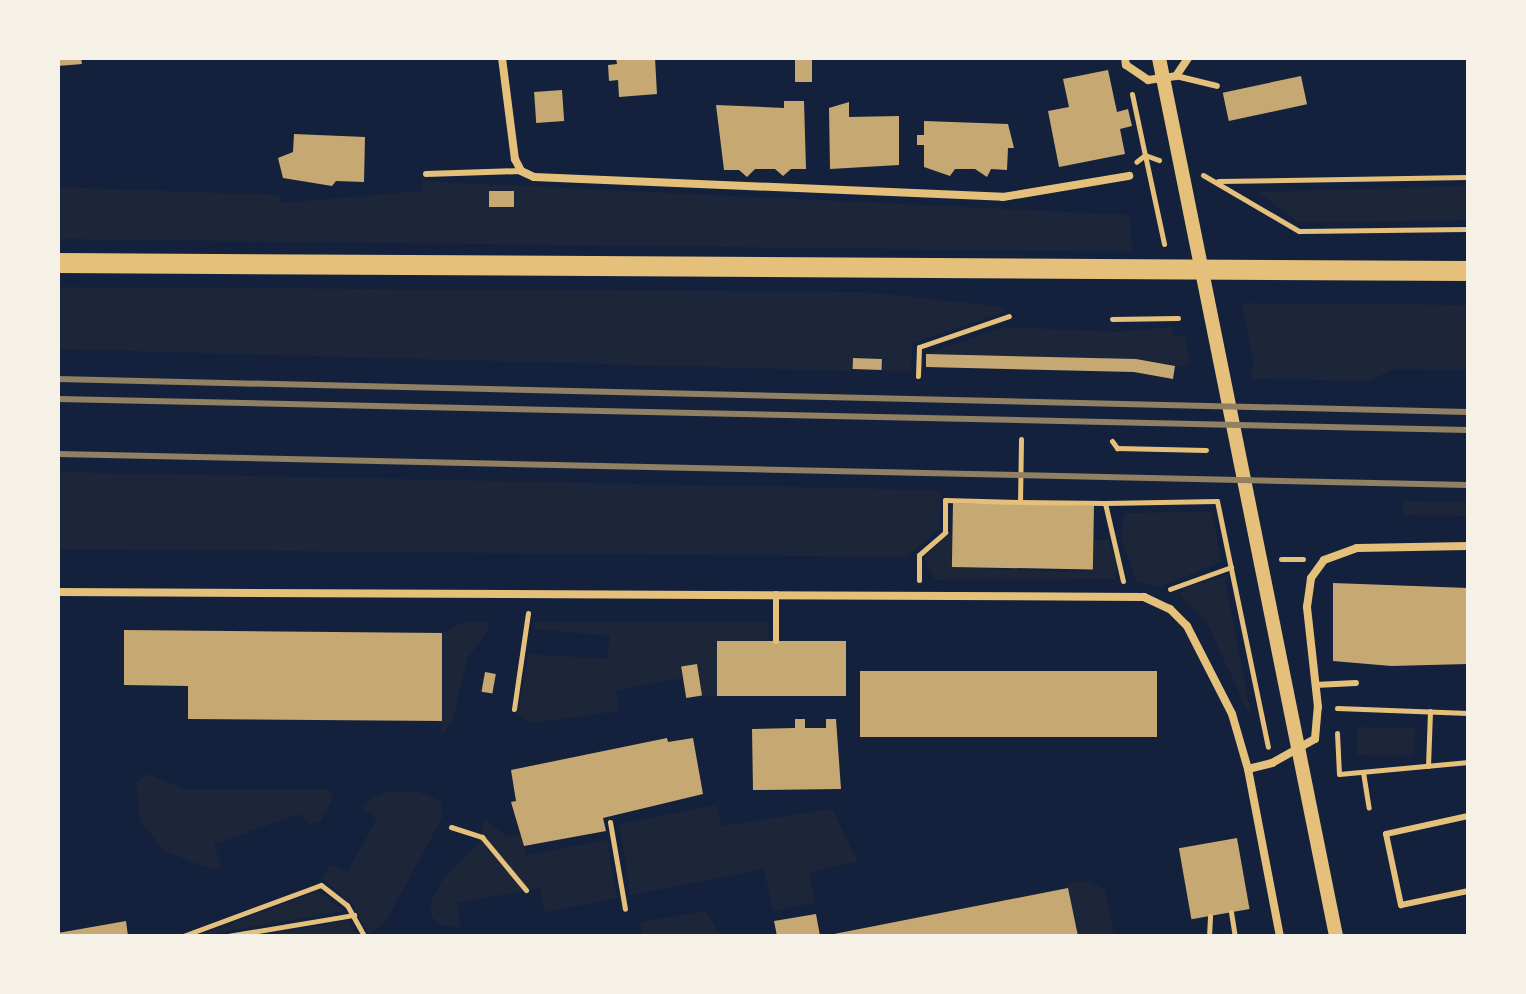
<!DOCTYPE html>
<style>
body{margin:0}
#map{position:relative;width:1526px;height:994px;overflow:hidden;background:#14213d;font-family:"Varela Round",sans-serif}
div>[style]{position:absolute}
.green>*{inset:0;background:#1d2539;transform-origin:0 0}
.building>*{inset:0;background:#c6a872;transform-origin:0 0}
.path>*{height:5px;margin:-2.5px;padding:0 2.5px;transform-origin:2.5px;border-radius:2.5px;background:#e5c07b}
.service>*{height:6px;margin:-3px;padding:0 3px;transform-origin:3px;border-radius:3px;background:#e5c07b}
.minor>*{height:8px;margin:-4px;padding:0 4px;transform-origin:4px;border-radius:4px;background:#e5c07b}
.tertiary>*{height:14px;margin:-7px;padding:0 7px;transform-origin:7px;border-radius:7px;background:#e5c07b}
.primary>*{height:20px;margin:-10px;padding:0 10px;transform-origin:10px;border-radius:10px;background:#e5c07b}
.rail>*{height:6px;margin:-3px;padding:0 3px;transform-origin:3px;border-radius:3px;background:#918062}
span{translate:-50% -50%;white-space:nowrap;text-align:center;line-height:1.15;-webkit-text-stroke:6px #f6f1e7;paint-order:stroke}
.frame{position:absolute;inset:0;border:60px solid #f6f1e7;pointer-events:none}
</style>
<div id="map">
<div class="green">
<i style="clip-path:polygon(422px 181px,1130px 215px,1132px 252px,58px 239px,58px 187px,279px 195px,280px 203px,422px 191px)"></i>
<i style="clip-path:polygon(1468px 186px,1468px 220px,1300px 223px,1257px 192px)"></i>
<i style="clip-path:polygon(58px 287px,867px 292px,1004px 307px,1004px 312px,912px 343px,911px 372px,883px 371px,883px 358px,853px 357px,852px 371px,58px 349px)"></i>
<i style="clip-path:polygon(1242px 303px,1468px 305px,1468px 370px,1394px 369px,1368px 381px,1250px 379px,1253px 362px)"></i>
<i style="clip-path:polygon(1005px 327px,1120px 332px,1171px 327px,1173px 335px,1185px 336px,1190px 362px,1186px 367px,1136px 359px,926px 354px)"></i>
<i style="clip-path:polygon(58px 472px,941px 490px,940px 528px,907px 557px,58px 549px)"></i>
<i style="left:1403px;top:501px;width:65px;height:14px;rotate:1deg"></i>
<i style="clip-path:polygon(1212px 512px,1221px 562px,1160px 587px,1137px 582px,1121px 538px,1124px 513px)"></i>
<i style="clip-path:polygon(947px 536px,952px 536px,951px 567px,1063px 572px,1091px 570px,1093px 540px,1108px 540px,1117px 563px,1116px 579px,935px 580px,924px 557px)"></i>
<i style="clip-path:polygon(1224px 576px,1252px 720px,1206px 621px,1180px 595px,1184px 588px)"></i>
<i style="clip-path:polygon(464px 622px,488px 622px,488px 630px,467px 659px,452px 723px,441px 735px,442px 633px)"></i>
<i style="clip-path:polygon(534px 622px,768px 622px,769px 641px,717px 642px,718px 697px,702px 696px,697px 664px,682px 667px,683px 678px,616px 690px,619px 711px,531px 723px,517px 715px,529px 654px,607px 659px,610px 636px,536px 629px)"></i>
<i style="left:1357px;top:727px;width:58px;height:28px;rotate:1deg"></i>
<i style="clip-path:polygon(148px 774px,185px 789px,329px 789px,333px 799px,320px 822px,308px 824px,300px 814px,214px 844px,222px 867px,210px 869px,164px 851px,140px 821px,136px 782px)"></i>
<i style="clip-path:polygon(416px 791px,441px 801px,442px 818px,385px 923px,369px 934px,353px 905px,322px 879px,330px 864px,347px 872px,377px 818px,361px 808px,369px 800px,386px 792px)"></i>
<i style="clip-path:polygon(717px 805px,722px 826px,832px 809px,858px 862px,809px 872px,815px 903px,773px 911px,764px 869px,631px 895px,619px 824px)"></i>
<i style="clip-path:polygon(484px 819px,507px 837px,522px 834px,526px 855px,607px 840px,617px 898px,545px 912px,540px 888px,457px 903px,461px 927px,441px 925px,431px 916px,431px 902px,444px 877px,479px 843px)"></i>
<i style="clip-path:polygon(1091px 881px,1105px 891px,1114px 936px,1078px 936px,1067px 882px)"></i>
<i style="clip-path:polygon(318px 891px,345px 911px,198px 936px)"></i>
<i style="clip-path:polygon(705px 911px,721px 936px,642px 936px,640px 922px)"></i>
<i style="clip-path:polygon(349px 920px,357px 936px,259px 936px)"></i>
</div>
<div class="building">
<i style="clip-path:polygon(58px 58px,81px 58px,82px 64px,58px 66px)"></i>
<i style="clip-path:polygon(616px 58px,655px 58px,657px 94px,619px 97px,618px 80px,609px 81px,608px 65px,617px 64px)"></i>
<i style="left:795px;top:58px;width:17px;height:24px"></i>
<i style="clip-path:polygon(1108px 70px,1117px 112px,1128px 109px,1132px 126px,1120px 129px,1125px 154px,1059px 167px,1048px 111px,1069px 107px,1063px 79px)"></i>
<i style="left:1301px;top:76px;width:29px;height:80px;rotate:78deg"></i>
<i style="left:562px;top:90px;width:31px;height:28px;rotate:86deg"></i>
<i style="clip-path:polygon(784px 101px,804px 101px,806px 169px,791px 169px,783px 176px,775px 169px,755px 169px,747px 177px,739px 170px,724px 170px,716px 105px,784px 108px)"></i>
<i style="clip-path:polygon(849px 102px,849px 117px,899px 116px,899px 165px,830px 169px,829px 108px)"></i>
<i style="clip-path:polygon(924px 121px,1008px 124px,1014px 148px,1008px 148px,1007px 170px,991px 169px,987px 177px,975px 169px,955px 169px,950px 176px,924px 167px,924px 145px,917px 145px,917px 135px,924px 135px)"></i>
<i style="clip-path:polygon(294px 134px,365px 137px,364px 182px,336px 181px,332px 186px,283px 178px,278px 158px,293px 152px)"></i>
<i style="left:489px;top:191px;width:25px;height:16px"></i>
<i style="clip-path:polygon(926px 354px,1136px 359px,1175px 366px,1173px 379px,1134px 372px,926px 367px)"></i>
<i style="left:853px;top:358px;width:29px;height:11px;rotate:2deg"></i>
<i style="left:953px;top:503px;width:141px;height:64px;rotate:1deg"></i>
<i style="clip-path:polygon(1333px 583px,1468px 588px,1468px 664px,1391px 666px,1333px 661px)"></i>
<i style="clip-path:polygon(124px 630px,442px 633px,442px 721px,188px 719px,188px 686px,124px 685px)"></i>
<i style="left:846px;top:641px;width:55px;height:129px;rotate:90deg"></i>
<i style="left:697px;top:664px;width:32px;height:16px;rotate:81deg"></i>
<i style="left:860px;top:671px;width:297px;height:66px"></i>
<i style="left:485px;top:672px;width:11px;height:20px;rotate:10deg"></i>
<i style="clip-path:polygon(795px 719px,805px 719px,805px 728px,826px 728px,826px 719px,836px 719px,841px 789px,753px 790px,752px 729px,795px 728px)"></i>
<i style="clip-path:polygon(667px 738px,668px 742px,693px 738px,703px 794px,603px 818px,606px 831px,524px 846px,511px 802px,516px 801px,511px 770px)"></i>
<i style="left:1237px;top:838px;width:72px;height:59px;rotate:80deg"></i>
<i style="clip-path:polygon(1068px 888px,1078px 936px,829px 936px,829px 935px)"></i>
<i style="clip-path:polygon(816px 914px,820px 936px,777px 936px,774px 921px)"></i>
<i style="clip-path:polygon(126px 921px,128px 936px,58px 936px,58px 933px)"></i>
</div>
<div class="path">
<i style="left:1132px;top:94px;width:62px;rotate:78deg"></i>
<i style="left:1145px;top:155px;width:11px;rotate:142deg"></i>
<i style="left:1145px;top:155px;width:15px;rotate:20deg"></i>
<i style="left:1145px;top:155px;width:91px;rotate:77.9deg"></i>
<i style="left:1203px;top:175px;width:111px;rotate:30.3deg"></i>
<i style="left:1299px;top:231px;width:169px;rotate:-0.7deg"></i>
<i style="left:1218px;top:181px;width:250px;rotate:-0.9deg"></i>
<i style="left:1112px;top:319px;width:66px;rotate:-0.9deg"></i>
<i style="left:918px;top:376px;width:29px;rotate:-88deg"></i>
<i style="left:919px;top:347px;width:95px;rotate:-19deg"></i>
<i style="left:1021px;top:439px;width:63px;rotate:90.9deg"></i>
<i style="left:1020px;top:502px;width:85px;rotate:0.7deg"></i>
<i style="left:1105px;top:503px;width:80px;rotate:77deg"></i>
<i style="left:1112px;top:441px;width:9px;rotate:54deg"></i>
<i style="left:1117px;top:448px;width:89px;rotate:1.3deg"></i>
<i style="left:1105px;top:503px;width:112px;rotate:-1deg"></i>
<i style="left:1217px;top:501px;width:251px;rotate:78.3deg"></i>
<i style="left:1281px;top:559px;width:22px"></i>
<i style="left:919px;top:580px;width:25px;rotate:-90deg"></i>
<i style="left:919px;top:555px;width:35px;rotate:-41deg"></i>
<i style="left:945px;top:532px;width:32px;rotate:-90deg"></i>
<i style="left:945px;top:500px;width:75px;rotate:1.5deg"></i>
<i style="left:1170px;top:589px;width:65px;rotate:-19.8deg"></i>
<i style="left:1337px;top:708px;width:131px;rotate:2.2deg"></i>
<i style="left:514px;top:709px;width:97px;rotate:-81.7deg"></i>
<i style="left:1337px;top:733px;width:41px;rotate:87.2deg"></i>
<i style="left:1339px;top:774px;width:130px;rotate:-5.3deg"></i>
<i style="left:1428px;top:766px;width:55px;rotate:-87.9deg"></i>
<i style="left:1363px;top:772px;width:36px;rotate:81deg"></i>
<i style="left:610px;top:822px;width:88px;rotate:80.2deg"></i>
<i style="left:451px;top:827px;width:33px;rotate:18deg"></i>
<i style="left:482px;top:837px;width:69px;rotate:50.3deg"></i>
<i style="left:1231px;top:912px;width:24px;rotate:81deg"></i>
<i style="left:183px;top:936px;width:147px;rotate:-20.3deg"></i>
<i style="left:321px;top:885px;width:33px;rotate:38deg"></i>
<i style="left:347px;top:905px;width:35px;rotate:61deg"></i>
<i style="left:228px;top:936px;width:128px;rotate:-9.5deg"></i>
<i style="left:1209px;top:936px;width:20px;rotate:-87deg"></i>
</div>
<div class="service">
<i style="left:1176px;top:76px;width:42px;rotate:13.7deg"></i>
<i style="left:426px;top:174px;width:95px;rotate:-1.8deg"></i>
<i style="left:776px;top:641px;width:47px;rotate:-90deg"></i>
<i style="left:1315px;top:685px;width:41px;rotate:-2.8deg"></i>
<i style="left:1468px;top:816px;width:84px;rotate:167.6deg"></i>
<i style="left:1386px;top:834px;width:73px;rotate:78.1deg"></i>
<i style="left:1401px;top:905px;width:68px;rotate:-11.8deg"></i>
</div>
<div class="minor">
<i style="left:502px;top:58px;width:102px;rotate:82.7deg"></i>
<i style="left:515px;top:159px;width:13px;rotate:63deg"></i>
<i style="left:521px;top:171px;width:14px;rotate:25deg"></i>
<i style="left:534px;top:177px;width:469px;rotate:2.4deg"></i>
<i style="left:1003px;top:197px;width:128px;rotate:-9.5deg"></i>
<i style="left:1125px;top:58px;width:7px;rotate:82deg"></i>
<i style="left:1126px;top:65px;width:27px;rotate:34deg"></i>
<i style="left:1148px;top:80px;width:28px;rotate:-8deg"></i>
<i style="left:1176px;top:76px;width:22px;rotate:-56deg"></i>
<i style="left:58px;top:592px;width:1086px;rotate:0.26deg"></i>
<i style="left:1144px;top:597px;width:29px;rotate:25deg"></i>
<i style="left:1170px;top:609px;width:24px;rotate:45deg"></i>
<i style="left:1187px;top:626px;width:99px;rotate:62.9deg"></i>
<i style="left:1232px;top:714px;width:57px;rotate:73.8deg"></i>
<i style="left:1248px;top:769px;width:170px;rotate:79.2deg"></i>
<i style="left:1248px;top:769px;width:25px;rotate:-14deg"></i>
<i style="left:1272px;top:763px;width:49px;rotate:-29.2deg"></i>
<i style="left:1315px;top:739px;width:32px;rotate:-85deg"></i>
<i style="left:1318px;top:707px;width:101px;rotate:-96.3deg"></i>
<i style="left:1307px;top:607px;width:29px;rotate:-82deg"></i>
<i style="left:1311px;top:578px;width:22px;rotate:-54deg"></i>
<i style="left:1324px;top:560px;width:35px;rotate:-20deg"></i>
<i style="left:1357px;top:548px;width:111px;rotate:-1deg"></i>
</div>
<div class="tertiary">
<i style="left:1159px;top:58px;width:896px;rotate:78.6deg"></i>
</div>
<div class="primary">
<i style="left:58px;top:263px;width:1410px;rotate:0.33deg"></i>
</div>
<div class="rail">
<i style="left:58px;top:379px;width:1410px;rotate:1.34deg"></i>
<i style="left:58px;top:399px;width:1410px;rotate:1.26deg"></i>
<i style="left:58px;top:454px;width:1410px;rotate:1.26deg"></i>
</div>
<div class="frame"></div>
</div>
